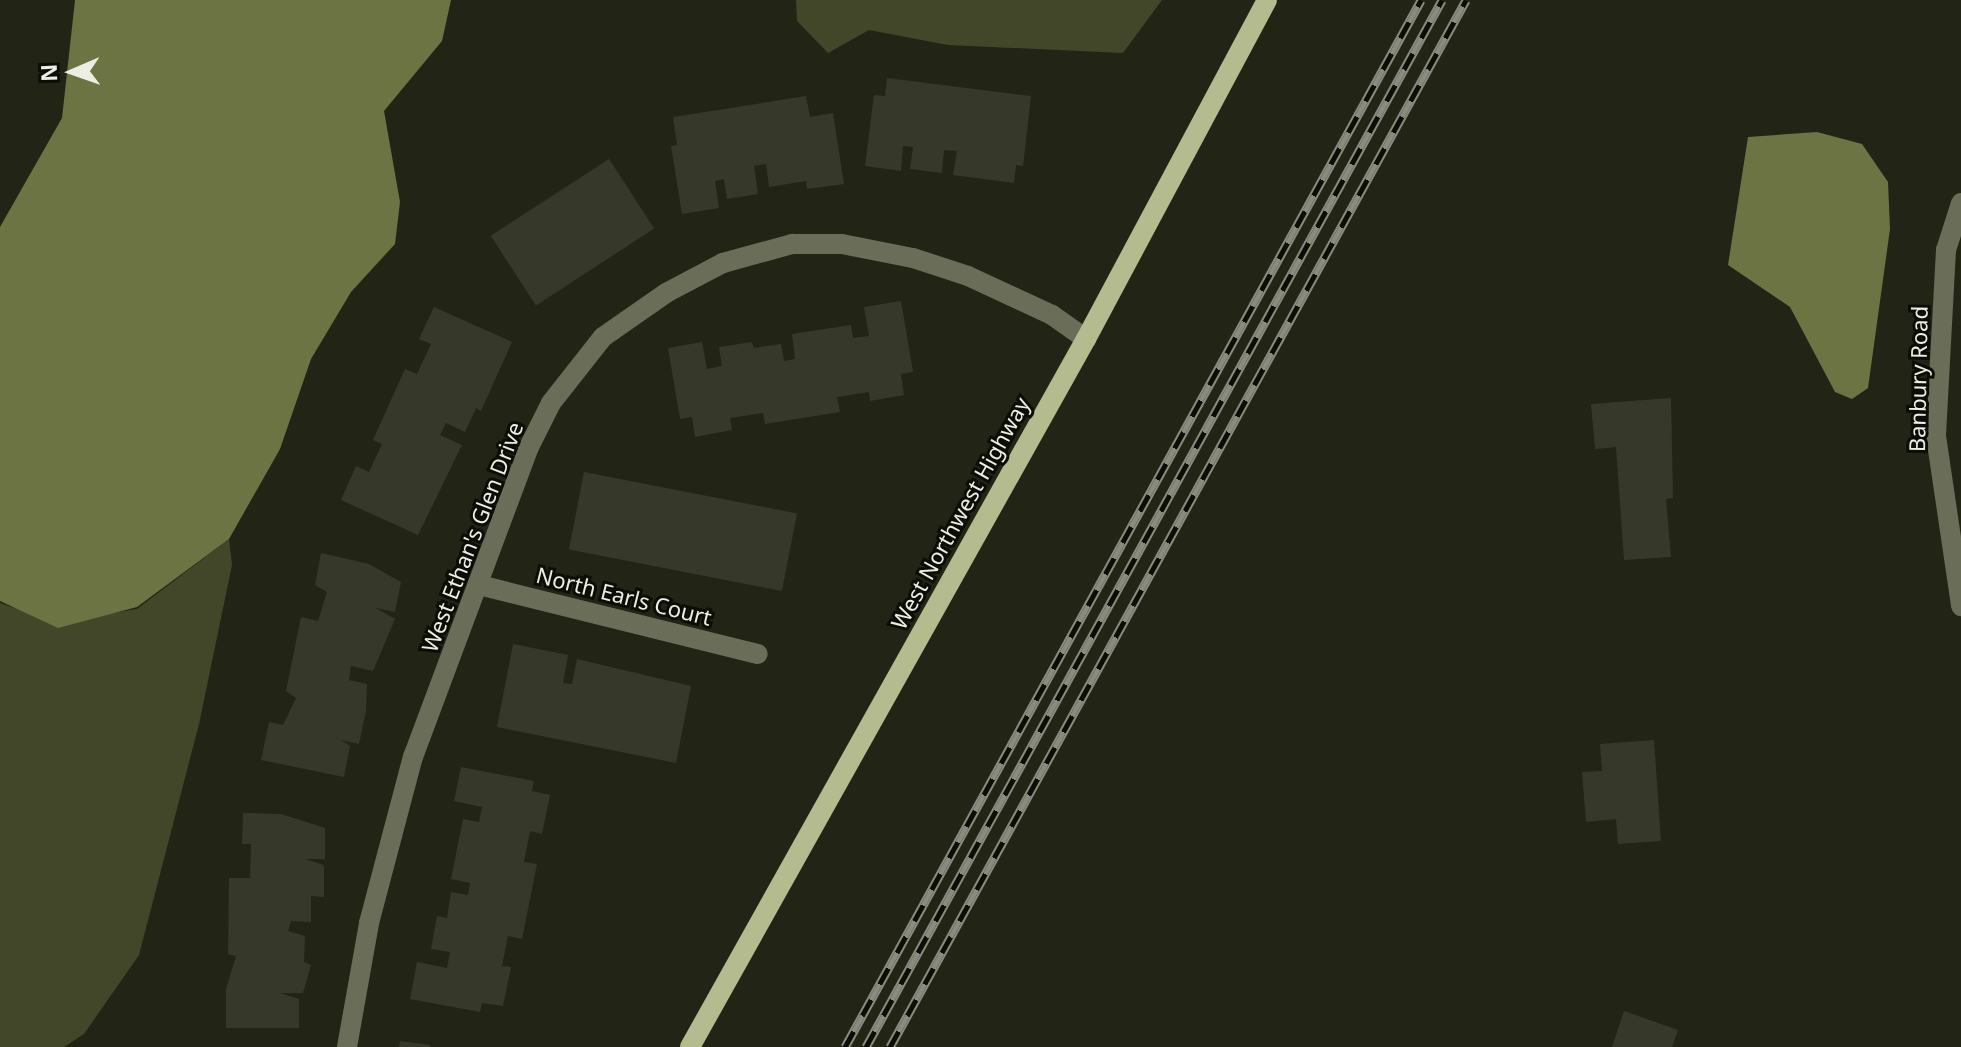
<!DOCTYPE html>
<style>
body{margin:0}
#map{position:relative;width:1961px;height:1047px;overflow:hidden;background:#222515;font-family:"Noto Sans",sans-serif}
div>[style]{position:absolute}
.green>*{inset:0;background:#424729}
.water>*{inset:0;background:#6c7443}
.building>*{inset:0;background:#363929;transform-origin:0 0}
.minor>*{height:20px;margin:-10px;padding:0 10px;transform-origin:10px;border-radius:10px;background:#6a6e59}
.major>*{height:20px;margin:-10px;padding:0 10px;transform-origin:10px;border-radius:10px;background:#b3bb8f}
.rail>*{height:9px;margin-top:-4.5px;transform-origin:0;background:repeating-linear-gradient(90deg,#0c0d07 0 18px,#898b7e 0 36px);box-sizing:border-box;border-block:2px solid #898b7e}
span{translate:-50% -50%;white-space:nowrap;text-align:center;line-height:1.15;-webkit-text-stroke:6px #0c0d07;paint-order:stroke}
.street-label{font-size:22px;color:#eceee4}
.north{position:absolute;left:32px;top:32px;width:80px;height:80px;-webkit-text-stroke:6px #0c0d07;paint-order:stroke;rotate:268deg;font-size:22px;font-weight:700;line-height:32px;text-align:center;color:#eceee4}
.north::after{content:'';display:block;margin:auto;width:28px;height:36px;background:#eceee4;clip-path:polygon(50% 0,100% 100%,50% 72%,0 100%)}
</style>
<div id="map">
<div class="green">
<i style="clip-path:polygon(796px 0,1162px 0,1123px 53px,948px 45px,869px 30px,828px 53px,797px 21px)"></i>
<i style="clip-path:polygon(229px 539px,232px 565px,199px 724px,139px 955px,84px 1034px,64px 1047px,0 1047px,0 603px,55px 622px,137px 609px)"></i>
</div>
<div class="water">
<i style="clip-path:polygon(75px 0,451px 0,442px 41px,384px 111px,400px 202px,395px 244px,351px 292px,311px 359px,280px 449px,229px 539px,137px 607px,58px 628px,0 601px,0 227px,62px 118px)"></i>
<i style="clip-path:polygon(1817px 132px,1862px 144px,1888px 182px,1890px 229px,1868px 388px,1852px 399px,1835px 392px,1790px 307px,1728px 265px,1748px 137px)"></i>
</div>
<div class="building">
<i style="clip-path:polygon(887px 78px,1031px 96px,1023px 166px,1016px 165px,1014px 183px,953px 175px,957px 151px,944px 150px,942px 173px,910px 169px,913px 147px,903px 146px,901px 171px,865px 166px,874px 95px,885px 96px)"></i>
<i style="clip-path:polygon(806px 96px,810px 117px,833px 113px,844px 184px,807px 189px,806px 181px,769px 187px,766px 164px,754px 166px,758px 194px,727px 199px,724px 179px,715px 181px,719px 208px,682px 214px,671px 146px,677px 145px,673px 117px)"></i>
<i style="left:609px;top:159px;width:83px;height:141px;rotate:57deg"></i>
<i style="clip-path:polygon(901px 301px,913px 372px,901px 374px,904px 395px,870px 401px,869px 392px,837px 397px,840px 412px,765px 424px,763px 413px,730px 418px,732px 430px,695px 437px,692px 417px,680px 419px,668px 348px,702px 342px,707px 369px,722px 366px,719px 347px,752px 342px,754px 348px,781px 344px,784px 361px,795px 359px,792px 334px,851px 325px,853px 338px,869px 336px,864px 307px)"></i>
<i style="clip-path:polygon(434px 307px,512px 342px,481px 411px,476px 408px,465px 432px,446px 423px,440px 435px,462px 445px,418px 535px,341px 500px,356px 466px,369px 472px,382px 444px,373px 440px,405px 369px,417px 374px,431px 344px,419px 339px)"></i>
<i style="clip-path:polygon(1671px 398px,1673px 498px,1666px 499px,1671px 557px,1624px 560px,1616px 447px,1595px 449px,1591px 404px)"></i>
<i style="left:584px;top:472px;width:217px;height:79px;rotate:11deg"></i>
<i style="clip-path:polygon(321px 553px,369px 564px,401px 582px,395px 612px,376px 608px,395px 619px,373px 671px,351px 666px,349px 680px,367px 684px,366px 711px,359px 744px,341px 740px,350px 746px,344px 777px,261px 760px,269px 722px,283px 725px,296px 698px,286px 691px,301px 617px,318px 621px,327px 592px,315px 585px)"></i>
<i style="clip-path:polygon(513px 644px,568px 655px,563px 683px,572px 684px,577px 659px,691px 686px,676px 763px,497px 727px)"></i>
<i style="clip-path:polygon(1654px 740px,1661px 841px,1618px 844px,1616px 819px,1586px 822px,1582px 772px,1602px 771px,1600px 744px)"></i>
<i style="clip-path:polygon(461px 767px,534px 781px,532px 791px,550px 795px,542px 834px,530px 831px,524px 862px,537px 864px,522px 939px,508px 936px,502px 966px,511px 967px,503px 1006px,482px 1003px,480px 1012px,410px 999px,417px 962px,447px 968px,450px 952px,431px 949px,437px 916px,447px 918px,451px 892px,468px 895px,470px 883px,451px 879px,463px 819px,479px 822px,482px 807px,454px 801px)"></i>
<i style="clip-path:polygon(243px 813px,281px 814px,325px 828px,325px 859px,305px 859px,324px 865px,324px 897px,311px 896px,311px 922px,291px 921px,288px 931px,305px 936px,304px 962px,311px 965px,303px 993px,280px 993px,299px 999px,299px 1028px,226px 1028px,226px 989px,236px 956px,228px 954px,229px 878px,250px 878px,251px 844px,242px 844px)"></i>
<i style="clip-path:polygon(1624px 1011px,1678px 1030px,1672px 1047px,1612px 1047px)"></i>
<i style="clip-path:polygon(400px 1041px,430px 1045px,430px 1047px,399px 1047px)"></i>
</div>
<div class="minor">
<i style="left:1961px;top:203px;width:49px;rotate:107.7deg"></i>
<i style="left:1946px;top:250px;width:186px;rotate:93.1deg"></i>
<i style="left:1936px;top:436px;width:172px;rotate:81.6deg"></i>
<i style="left:479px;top:585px;width:287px;rotate:13.9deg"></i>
<i style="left:347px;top:1047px;width:126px;rotate:-79.9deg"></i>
<i style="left:369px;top:923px;width:172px;rotate:-75.2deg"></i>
<i style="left:413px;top:757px;width:331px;rotate:-69.5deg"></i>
<i style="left:529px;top:447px;width:49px;rotate:-63.4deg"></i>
<i style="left:551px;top:403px;width:84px;rotate:-51.8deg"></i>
<i style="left:603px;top:337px;width:77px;rotate:-34.9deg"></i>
<i style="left:666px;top:293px;width:64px;rotate:-27.8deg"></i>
<i style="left:723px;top:263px;width:72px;rotate:-15.4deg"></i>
<i style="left:792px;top:244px;width:50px"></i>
<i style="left:842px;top:244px;width:72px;rotate:11.2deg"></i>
<i style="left:913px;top:258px;width:58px;rotate:18.1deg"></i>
<i style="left:968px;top:276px;width:93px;rotate:24.9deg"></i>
<i style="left:1052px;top:315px;width:42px;rotate:35.2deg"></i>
</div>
<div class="major">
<i style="left:690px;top:1047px;width:811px;rotate:-60.78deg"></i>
<i style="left:1086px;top:339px;width:384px;rotate:-61.9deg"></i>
</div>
<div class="rail">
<i style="left:845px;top:1047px;width:1195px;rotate:-61.18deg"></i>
<i style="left:866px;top:1047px;width:1195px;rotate:-61.18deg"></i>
<i style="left:890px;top:1047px;width:1195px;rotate:-61.18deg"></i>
</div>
<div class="street-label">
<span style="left:1918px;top:379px;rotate:-89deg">Banbury Road</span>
<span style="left:960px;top:513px;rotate:-61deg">West Northwest Highway</span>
<span style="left:472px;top:537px;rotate:-69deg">West Ethan's Glen Drive</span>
<span style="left:624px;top:596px;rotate:14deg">North Earls Court</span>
</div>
<div class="north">N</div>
</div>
